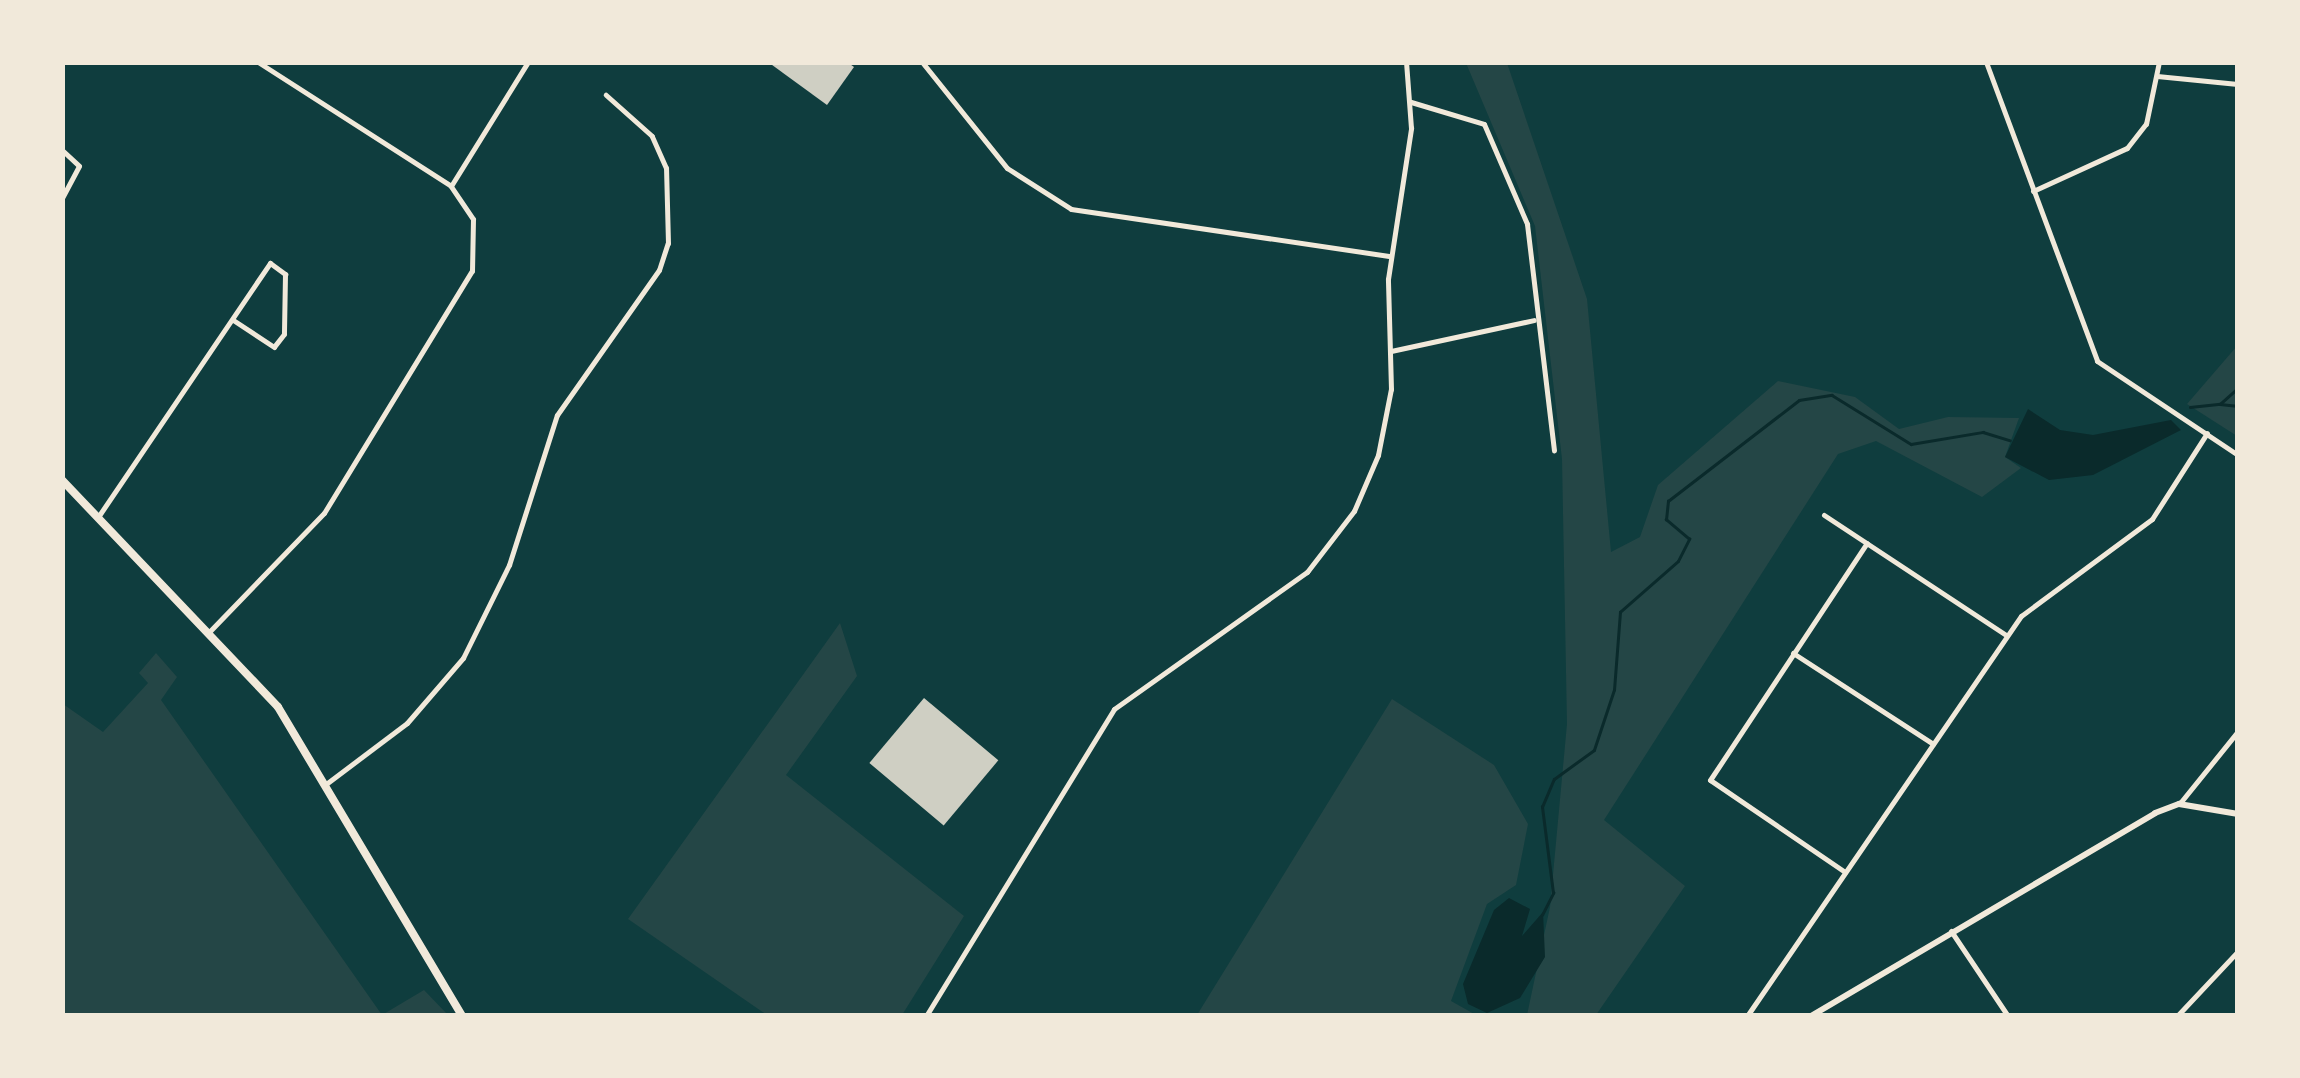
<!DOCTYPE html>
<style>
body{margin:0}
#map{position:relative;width:2300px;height:1078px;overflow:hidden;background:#0f3d3e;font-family:Inter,sans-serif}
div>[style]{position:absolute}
.green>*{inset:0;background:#244646}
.water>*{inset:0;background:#0a2a2b}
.stream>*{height:2.5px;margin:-1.25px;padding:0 1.25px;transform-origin:1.25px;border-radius:1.25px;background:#0a2a2b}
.building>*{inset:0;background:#cfcfc3;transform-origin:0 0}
.minor>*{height:5px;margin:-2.5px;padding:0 2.5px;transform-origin:2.5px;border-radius:2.5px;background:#f1e9da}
.tertiary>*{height:5px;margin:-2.5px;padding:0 2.5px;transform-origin:2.5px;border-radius:2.5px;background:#f1e9da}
.secondary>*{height:6px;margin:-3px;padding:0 3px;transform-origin:3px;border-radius:3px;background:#f1e9da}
.primary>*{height:8px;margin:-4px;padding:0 4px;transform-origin:4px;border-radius:4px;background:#f1e9da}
span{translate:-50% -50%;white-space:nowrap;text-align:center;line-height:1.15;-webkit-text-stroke:8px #f1e9da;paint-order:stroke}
.frame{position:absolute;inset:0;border:65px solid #f1e9da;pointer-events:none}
</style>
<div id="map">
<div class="green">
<i style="clip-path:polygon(1466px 63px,1507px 63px,1587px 299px,1611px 552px,1640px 537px,1658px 485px,1778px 381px,1855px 397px,1899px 429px,1948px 417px,2019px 418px,2005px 457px,2021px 468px,1982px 497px,1876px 441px,1838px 454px,1604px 820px,1685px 886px,1596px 1015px,1527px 1015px,1550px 907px,1567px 724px,1562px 459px,1535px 226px)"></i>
<i style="clip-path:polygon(2237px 346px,2237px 436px,2187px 404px)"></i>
<i style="clip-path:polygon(840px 623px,857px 676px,786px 775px,964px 916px,902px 1015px,767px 1015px,628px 919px)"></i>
<i style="clip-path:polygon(156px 653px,177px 677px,161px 700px,382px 1015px,424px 990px,448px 1015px,63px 1015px,63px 704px,103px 732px,148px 683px,139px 673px)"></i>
<i style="clip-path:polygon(1392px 699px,1494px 765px,1528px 824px,1516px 885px,1487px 904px,1451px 1001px,1476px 1015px,1197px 1015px)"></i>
</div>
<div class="water">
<i style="clip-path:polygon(2028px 409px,2060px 430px,2093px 435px,2171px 420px,2181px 430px,2093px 475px,2049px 480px,2005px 457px)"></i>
<i style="clip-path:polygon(1509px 898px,1530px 909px,1522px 936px,1543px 912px,1545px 957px,1520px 998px,1487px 1013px,1468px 1004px,1463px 984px,1494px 910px)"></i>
</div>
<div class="stream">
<i style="left:2220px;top:404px;width:18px;rotate:6deg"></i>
<i style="left:2190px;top:407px;width:30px;rotate:-6deg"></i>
<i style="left:2220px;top:404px;width:24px;rotate:-42deg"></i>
<i style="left:1542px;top:915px;width:25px;rotate:-63deg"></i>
<i style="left:1553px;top:893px;width:87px;rotate:-97.3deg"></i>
<i style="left:1542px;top:807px;width:30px;rotate:-67deg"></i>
<i style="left:1554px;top:779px;width:49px;rotate:-35.9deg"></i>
<i style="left:1594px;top:750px;width:63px;rotate:-71.6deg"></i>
<i style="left:1614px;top:690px;width:78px;rotate:-85.6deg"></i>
<i style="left:1620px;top:612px;width:77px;rotate:-41.3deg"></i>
<i style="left:1678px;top:561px;width:25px;rotate:-63deg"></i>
<i style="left:1689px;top:539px;width:30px;rotate:-140deg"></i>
<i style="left:1666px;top:520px;width:19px;rotate:-84deg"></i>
<i style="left:1668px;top:501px;width:165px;rotate:-37.6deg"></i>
<i style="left:1799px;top:400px;width:33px;rotate:-9deg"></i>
<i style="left:1832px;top:395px;width:93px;rotate:31.8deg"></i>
<i style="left:1911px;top:444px;width:73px;rotate:-9.5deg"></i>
<i style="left:1983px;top:432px;width:28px;rotate:17deg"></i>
</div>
<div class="building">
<i style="clip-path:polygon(768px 62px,847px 62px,854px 67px,827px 105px)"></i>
<i style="left:924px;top:698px;width:97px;height:85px;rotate:40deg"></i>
</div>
<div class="minor">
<i style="left:258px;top:62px;width:229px;rotate:32.7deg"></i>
<i style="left:922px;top:62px;width:136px;rotate:51.3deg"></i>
<i style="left:1007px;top:168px;width:76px;rotate:32.6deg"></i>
<i style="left:1071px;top:209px;width:323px;rotate:8.4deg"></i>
<i style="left:2157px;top:76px;width:81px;rotate:5.6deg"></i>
<i style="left:1411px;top:102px;width:76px;rotate:16.8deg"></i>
<i style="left:1484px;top:124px;width:109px;rotate:66.7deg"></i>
<i style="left:1527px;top:224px;width:228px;rotate:83.2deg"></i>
<i style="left:62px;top:150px;width:23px;rotate:43deg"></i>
<i style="left:79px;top:166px;width:36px;rotate:118deg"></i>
<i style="left:2033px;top:191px;width:103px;rotate:-24.6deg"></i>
<i style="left:2127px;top:148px;width:31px;rotate:-52deg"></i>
<i style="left:2146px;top:124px;width:63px;rotate:-78.2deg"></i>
<i style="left:1391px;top:351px;width:146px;rotate:-12.2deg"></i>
<i style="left:1824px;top:515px;width:218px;rotate:33.4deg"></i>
<i style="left:98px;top:517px;width:307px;rotate:-55.9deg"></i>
<i style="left:270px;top:263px;width:19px;rotate:36deg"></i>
<i style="left:285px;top:274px;width:60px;rotate:91deg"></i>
<i style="left:284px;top:334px;width:16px;rotate:128deg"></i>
<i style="left:274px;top:347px;width:49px;rotate:-146.6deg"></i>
<i style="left:210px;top:631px;width:164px;rotate:-46deg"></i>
<i style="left:324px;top:513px;width:284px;rotate:-58.6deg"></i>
<i style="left:472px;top:271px;width:52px;rotate:-88.9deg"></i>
<i style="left:473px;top:219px;width:40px;rotate:-124deg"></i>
<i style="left:451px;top:186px;width:146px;rotate:-58.2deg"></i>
<i style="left:1793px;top:653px;width:167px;rotate:33deg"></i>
<i style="left:326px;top:784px;width:101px;rotate:-37deg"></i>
<i style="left:407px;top:723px;width:86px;rotate:-49.3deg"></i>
<i style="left:463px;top:658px;width:104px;rotate:-63.7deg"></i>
<i style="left:509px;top:565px;width:157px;rotate:-72.3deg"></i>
<i style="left:557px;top:415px;width:177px;rotate:-54.9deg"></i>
<i style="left:659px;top:270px;width:28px;rotate:-72deg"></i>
<i style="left:668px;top:243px;width:75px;rotate:-91.5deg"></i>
<i style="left:666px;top:168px;width:35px;rotate:-114deg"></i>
<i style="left:652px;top:136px;width:62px;rotate:-138.3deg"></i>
<i style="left:1845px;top:872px;width:163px;rotate:-145.7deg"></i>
<i style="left:1710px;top:780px;width:284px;rotate:-56.5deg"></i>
<i style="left:1951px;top:931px;width:102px;rotate:56.2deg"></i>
<i style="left:926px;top:1016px;width:360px;rotate:-58.5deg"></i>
<i style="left:1114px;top:709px;width:237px;rotate:-35.4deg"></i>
<i style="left:1307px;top:572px;width:77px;rotate:-52.4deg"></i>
<i style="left:1354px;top:511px;width:61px;rotate:-66.8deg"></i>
<i style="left:1378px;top:455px;width:67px;rotate:-78.9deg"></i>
<i style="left:1391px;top:389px;width:110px;rotate:-91.6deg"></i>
<i style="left:1388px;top:279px;width:153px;rotate:-81.3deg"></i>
<i style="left:1411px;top:128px;width:66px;rotate:-94.3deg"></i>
<i style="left:1747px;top:1016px;width:485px;rotate:-55.6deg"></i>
<i style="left:2021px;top:616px;width:163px;rotate:-36.5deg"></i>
<i style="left:2152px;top:519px;width:102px;rotate:-57.4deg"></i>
<i style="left:2177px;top:1016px;width:89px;rotate:-46.8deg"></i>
</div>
<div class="tertiary">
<i style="left:1986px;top:62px;width:319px;rotate:69.6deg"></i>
<i style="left:2097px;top:361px;width:169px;rotate:33.7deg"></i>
<i style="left:2180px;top:803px;width:92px;rotate:-51.1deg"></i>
</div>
<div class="secondary">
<i style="left:1811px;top:1016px;width:399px;rotate:-30.5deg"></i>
<i style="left:2155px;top:813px;width:26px;rotate:-21deg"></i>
<i style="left:2179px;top:804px;width:60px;rotate:9.6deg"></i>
</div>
<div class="primary">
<i style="left:62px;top:480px;width:313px;rotate:46.4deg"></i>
<i style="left:278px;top:707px;width:360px;rotate:59.2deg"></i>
</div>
<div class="frame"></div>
</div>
